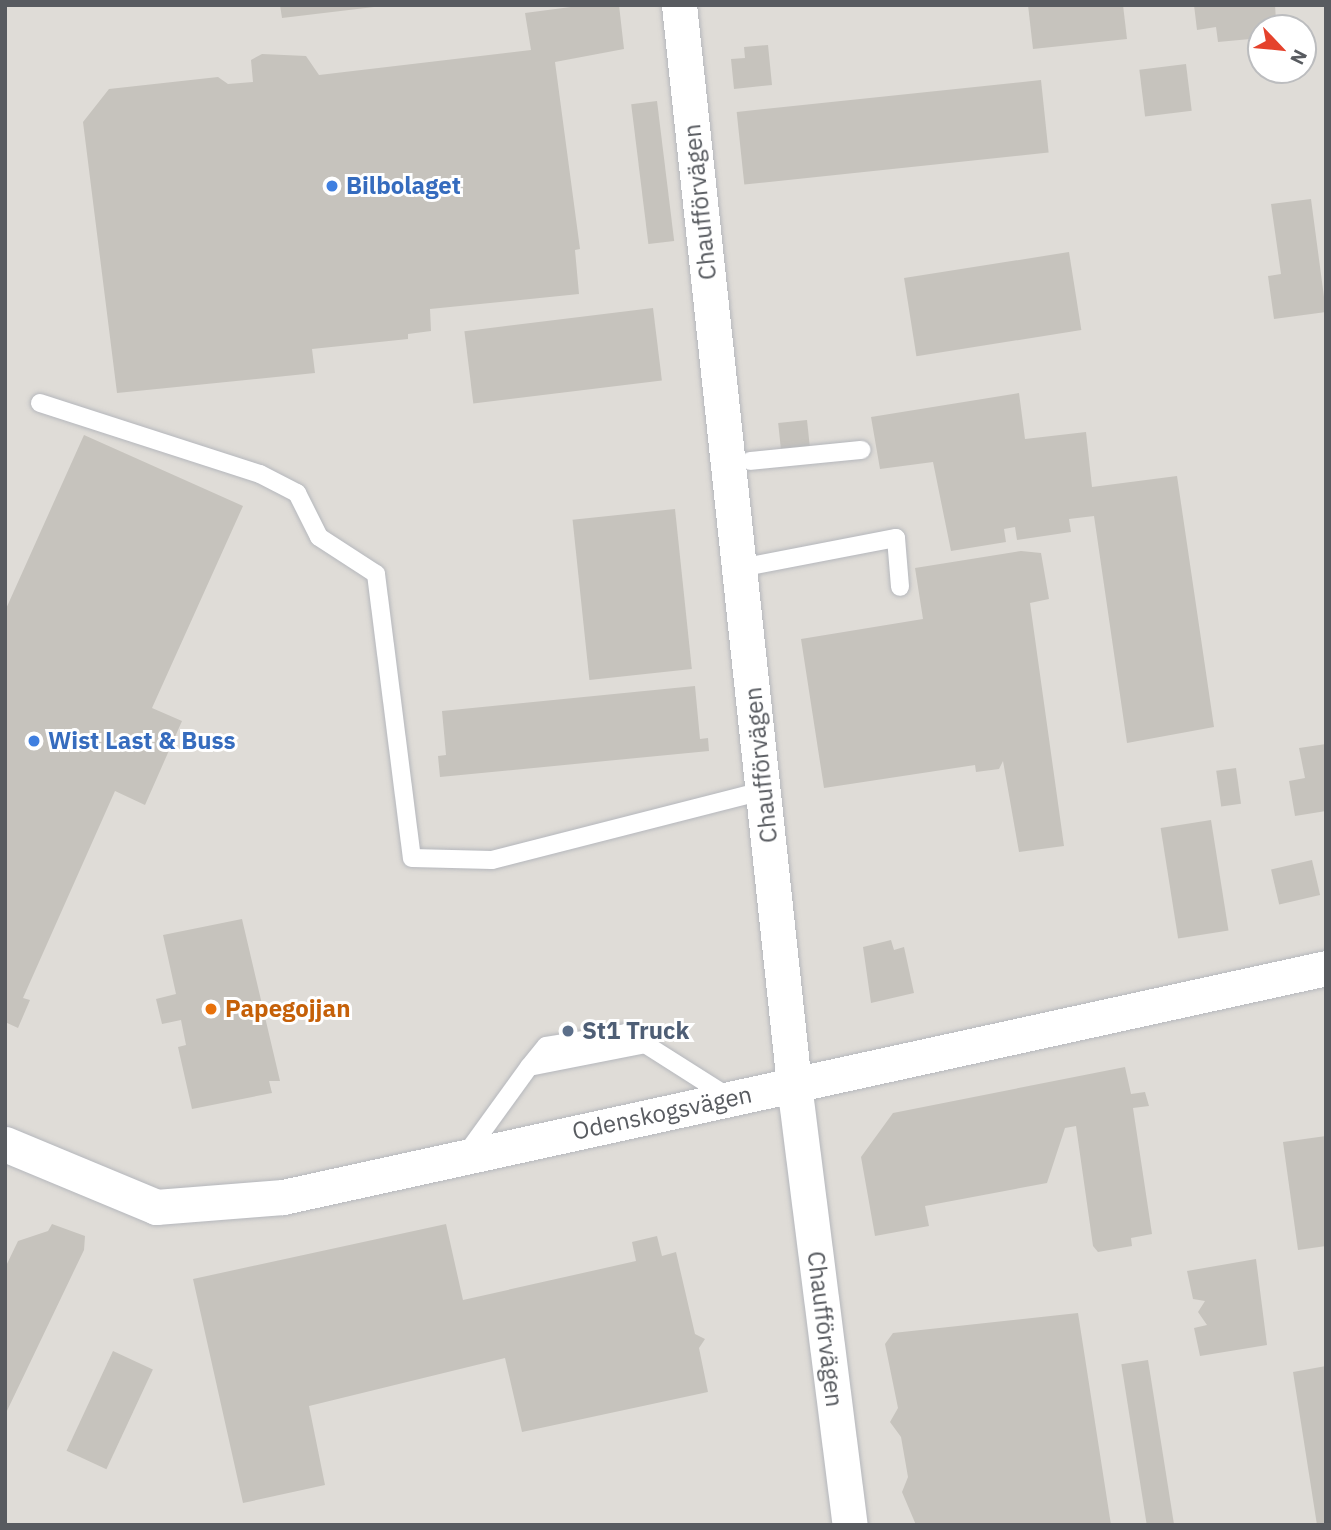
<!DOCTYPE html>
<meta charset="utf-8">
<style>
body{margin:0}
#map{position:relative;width:1331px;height:1530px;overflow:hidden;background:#ebe9df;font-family:"IBM Plex Sans",sans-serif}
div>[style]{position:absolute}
.industrial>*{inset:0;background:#dfdcd7}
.building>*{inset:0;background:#c6c3bd;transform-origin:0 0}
.roads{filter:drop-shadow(0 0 2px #b5b7bc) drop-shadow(0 0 2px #b5b7bc)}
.service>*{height:18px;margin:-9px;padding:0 9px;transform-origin:9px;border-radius:9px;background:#fff}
.minor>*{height:35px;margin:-17.5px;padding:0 17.5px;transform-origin:17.5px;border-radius:17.5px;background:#fff}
.dots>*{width:19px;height:19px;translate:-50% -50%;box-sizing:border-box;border:4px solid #fff;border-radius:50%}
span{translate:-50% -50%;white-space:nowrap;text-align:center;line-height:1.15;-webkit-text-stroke:6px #fff;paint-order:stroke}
.shop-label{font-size:24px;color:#366cbe;font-weight:700}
.left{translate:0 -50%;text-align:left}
.street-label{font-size:24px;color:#585b60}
.food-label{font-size:24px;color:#c56008;font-weight:700}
.service-label{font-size:24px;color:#4e5e75;font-weight:700}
.frame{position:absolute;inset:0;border:7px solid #585b60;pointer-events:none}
.north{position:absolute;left:1247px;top:14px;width:70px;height:70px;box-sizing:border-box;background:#fff;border:2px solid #bcbdbf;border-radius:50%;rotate:116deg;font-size:19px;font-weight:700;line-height:28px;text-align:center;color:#585b60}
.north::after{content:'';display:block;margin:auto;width:24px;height:32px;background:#e5422c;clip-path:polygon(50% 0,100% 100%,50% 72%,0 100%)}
</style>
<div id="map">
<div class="industrial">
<i style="clip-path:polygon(evenodd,5px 5px,1326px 5px,1326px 1525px,5px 1525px,5px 5px,1261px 28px,1303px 28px,1303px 70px,1261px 70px,1261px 28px)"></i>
</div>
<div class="building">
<i style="clip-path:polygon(280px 5px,374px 5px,374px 7px,282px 18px)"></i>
<i style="clip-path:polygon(586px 5px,619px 5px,624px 49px,555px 62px,580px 249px,575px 250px,579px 294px,430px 309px,431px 331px,408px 334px,408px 339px,312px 349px,315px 373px,117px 393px,83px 122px,109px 89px,218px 77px,228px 84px,253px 82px,251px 60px,262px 54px,306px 56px,319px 75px,531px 50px,525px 13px)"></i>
<i style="clip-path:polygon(1028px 5px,1123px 5px,1127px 39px,1033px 49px)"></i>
<i style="clip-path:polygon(1194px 5px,1275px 5px,1276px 20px,1261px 23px,1261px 38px,1218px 42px,1216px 27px,1197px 30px)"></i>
<i style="clip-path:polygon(768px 45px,772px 85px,734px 89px,731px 59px,745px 58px,744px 47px)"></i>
<i style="left:1186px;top:64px;width:47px;height:47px;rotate:83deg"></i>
<i style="left:1041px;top:80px;width:73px;height:306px;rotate:84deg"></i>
<i style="left:657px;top:101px;width:141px;height:26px;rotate:83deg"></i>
<i style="clip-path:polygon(1311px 199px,1326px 312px,1274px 319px,1268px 276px,1281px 274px,1271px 204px)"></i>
<i style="left:1069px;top:252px;width:79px;height:167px;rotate:81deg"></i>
<i style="left:653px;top:308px;width:73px;height:190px;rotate:83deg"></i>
<i style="clip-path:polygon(1019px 393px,1025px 439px,1086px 432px,1092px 487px,1177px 476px,1214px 727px,1127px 743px,1094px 516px,1069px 519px,1071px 532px,1017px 540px,1015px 527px,1004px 529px,1006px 542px,951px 551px,933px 462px,880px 469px,871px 417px)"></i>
<i style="left:807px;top:420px;width:29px;height:29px;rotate:84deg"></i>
<i style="clip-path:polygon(84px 435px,243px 506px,152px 708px,182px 721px,145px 805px,115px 791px,23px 998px,30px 1000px,18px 1028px,5px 1022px,5px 611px)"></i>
<i style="left:675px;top:509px;width:161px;height:103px;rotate:84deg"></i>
<i style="clip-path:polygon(1021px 551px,1041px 553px,1049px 599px,1030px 603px,1064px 846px,1019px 852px,1003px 761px,999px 769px,976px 772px,975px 765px,824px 788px,801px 639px,923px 619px,915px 568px)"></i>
<i style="clip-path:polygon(695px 686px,700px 739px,708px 738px,709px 751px,440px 777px,438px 756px,446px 755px,442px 711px)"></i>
<i style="clip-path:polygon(1326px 744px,1326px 811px,1295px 816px,1289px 781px,1305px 778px,1299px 748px)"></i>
<i style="left:1236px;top:768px;width:36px;height:20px;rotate:82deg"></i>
<i style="left:1211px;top:820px;width:112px;height:51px;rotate:81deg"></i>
<i style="left:1312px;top:860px;width:36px;height:42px;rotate:77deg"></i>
<i style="clip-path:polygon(242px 919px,280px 1081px,269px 1081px,272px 1093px,192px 1109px,178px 1047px,186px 1045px,181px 1020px,162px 1024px,156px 999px,176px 994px,163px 935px)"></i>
<i style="clip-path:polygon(891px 940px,894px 950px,904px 947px,914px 993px,871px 1003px,863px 947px)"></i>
<i style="clip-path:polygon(1125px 1067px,1131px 1094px,1145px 1092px,1149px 1106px,1133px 1108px,1152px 1234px,1131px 1238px,1132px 1246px,1098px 1252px,1093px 1246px,1076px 1126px,1065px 1128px,1047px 1183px,925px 1206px,929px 1226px,875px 1236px,861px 1157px,893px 1113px)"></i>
<i style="clip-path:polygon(1326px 1136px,1326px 1246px,1298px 1250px,1283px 1142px)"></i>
<i style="clip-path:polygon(52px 1224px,85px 1236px,84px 1250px,5px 1415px,5px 1268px,18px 1241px,48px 1231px)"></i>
<i style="clip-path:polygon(446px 1224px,463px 1300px,636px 1261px,632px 1242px,657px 1236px,662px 1256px,676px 1252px,695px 1334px,705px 1339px,699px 1348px,708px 1392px,522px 1432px,505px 1358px,309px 1406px,325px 1485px,243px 1503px,193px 1279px)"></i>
<i style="clip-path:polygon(1256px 1259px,1267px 1345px,1200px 1356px,1194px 1328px,1207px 1325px,1198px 1312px,1205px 1301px,1193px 1299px,1187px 1271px)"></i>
<i style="clip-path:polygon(1078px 1313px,1111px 1525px,916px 1525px,902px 1492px,908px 1477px,901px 1437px,890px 1422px,898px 1408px,885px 1344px,893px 1333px)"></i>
<i style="left:113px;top:1351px;width:44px;height:110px;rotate:25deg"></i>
<i style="left:1148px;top:1360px;width:167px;height:27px;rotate:81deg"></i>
<i style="clip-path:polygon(1326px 1366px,1326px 1525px,1317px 1525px,1293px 1372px)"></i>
</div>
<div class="roads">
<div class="service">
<i style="left:40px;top:403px;width:231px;rotate:17.9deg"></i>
<i style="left:260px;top:474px;width:42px;rotate:27.2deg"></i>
<i style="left:297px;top:493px;width:49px;rotate:63.4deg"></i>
<i style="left:319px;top:537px;width:68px;rotate:33deg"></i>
<i style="left:376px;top:574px;width:286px;rotate:82.8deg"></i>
<i style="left:412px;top:858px;width:80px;rotate:1.4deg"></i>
<i style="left:492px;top:860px;width:280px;rotate:-14.3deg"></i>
<i style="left:750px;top:461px;width:112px;rotate:-5.7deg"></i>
<i style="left:740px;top:568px;width:159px;rotate:-10.9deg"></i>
<i style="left:896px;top:538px;width:49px;rotate:85.3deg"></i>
<i style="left:529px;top:1067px;width:27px;rotate:-51deg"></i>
<i style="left:546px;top:1046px;width:81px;rotate:-9.2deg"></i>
<i style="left:626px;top:1033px;width:22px;rotate:30deg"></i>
<i style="left:466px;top:1154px;width:107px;rotate:-54.1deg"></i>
<i style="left:529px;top:1067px;width:118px;rotate:-11.2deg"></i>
<i style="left:645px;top:1044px;width:101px;rotate:32.4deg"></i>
</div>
<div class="minor">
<i style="left:679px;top:5px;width:1085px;rotate:83.92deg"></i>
<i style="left:794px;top:1084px;width:445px;rotate:82.8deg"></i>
<i style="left:5px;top:1144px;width:164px;rotate:22.6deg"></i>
<i style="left:156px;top:1207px;width:127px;rotate:-4.5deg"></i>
<i style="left:283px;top:1197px;width:1068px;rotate:-12.38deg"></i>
</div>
</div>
<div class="dots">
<i style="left:332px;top:186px;background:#3f7fe0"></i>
<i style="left:34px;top:741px;background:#3f7fe0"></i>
<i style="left:211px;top:1009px;background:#e8710a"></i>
<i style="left:568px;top:1031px;background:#5c6f8a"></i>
</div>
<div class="shop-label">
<span class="left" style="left:346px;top:186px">Bilbolaget</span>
<span class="left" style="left:48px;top:741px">Wist Last &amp; Buss</span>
</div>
<div class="street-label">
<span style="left:700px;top:202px;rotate:-96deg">Chaufförvägen</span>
<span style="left:761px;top:765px;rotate:-96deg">Chaufförvägen</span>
<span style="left:662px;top:1113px;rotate:-12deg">Odenskogsvägen</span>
<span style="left:825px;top:1329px;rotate:83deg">Chaufförvägen</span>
</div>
<div class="food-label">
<span class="left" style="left:225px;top:1009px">Papegojjan</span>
</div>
<div class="service-label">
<span class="left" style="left:582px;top:1031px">St1 Truck</span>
</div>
<div class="frame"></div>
<div class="north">N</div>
</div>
